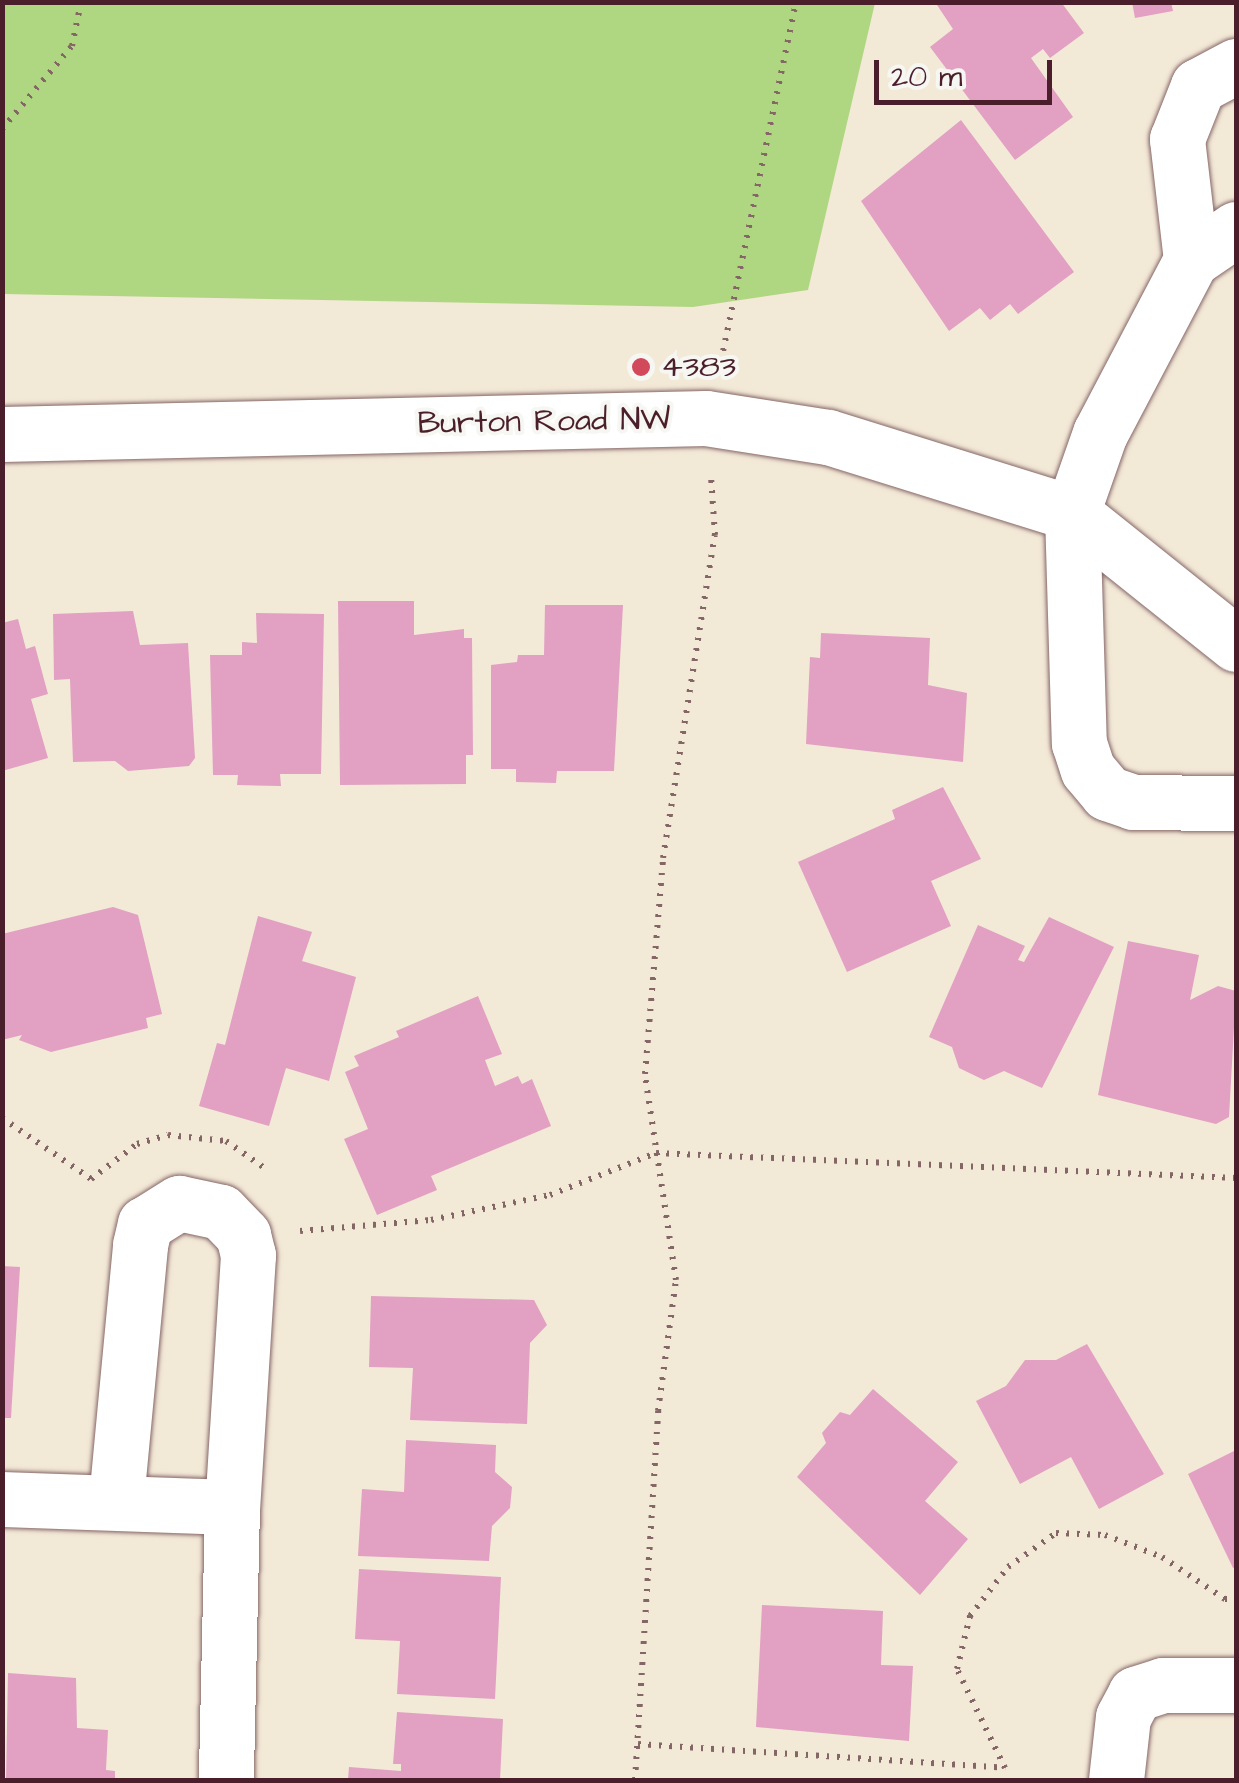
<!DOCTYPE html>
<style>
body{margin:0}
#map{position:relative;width:1239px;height:1783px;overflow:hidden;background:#f3e9d7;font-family:"Architects Daughter",sans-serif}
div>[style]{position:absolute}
.green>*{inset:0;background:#afd680}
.building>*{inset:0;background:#e2a0c3}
.path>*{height:6px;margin-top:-3px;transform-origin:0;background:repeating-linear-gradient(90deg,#856667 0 2.5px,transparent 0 10.5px)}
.roads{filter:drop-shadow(0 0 2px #856667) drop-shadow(0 0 2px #856667)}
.minor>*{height:55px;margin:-27.5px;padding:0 27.5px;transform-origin:27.5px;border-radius:27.5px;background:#fff}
.dots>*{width:28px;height:28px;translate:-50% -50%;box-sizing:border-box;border:5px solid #f6f6f2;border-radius:50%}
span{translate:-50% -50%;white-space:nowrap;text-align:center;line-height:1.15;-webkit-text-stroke:8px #f6f6f2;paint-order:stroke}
.poi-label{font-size:32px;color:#4a1f2b}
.left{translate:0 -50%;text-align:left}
.street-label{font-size:32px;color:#4a1f2b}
.frame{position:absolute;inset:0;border:5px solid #4a1f2b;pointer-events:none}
.scale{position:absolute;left:874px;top:60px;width:178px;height:45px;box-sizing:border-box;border:5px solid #4a1f2b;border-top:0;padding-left:12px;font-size:30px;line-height:35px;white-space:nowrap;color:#4a1f2b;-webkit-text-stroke:8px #f6f6f2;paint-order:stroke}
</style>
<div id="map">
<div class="green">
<i style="clip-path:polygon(3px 2px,875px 2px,875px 3px,808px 290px,693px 307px,3px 294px)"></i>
</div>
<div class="building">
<i style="clip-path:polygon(935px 2px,1061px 2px,1084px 33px,1050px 58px,1043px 49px,1031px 58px,1073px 117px,1015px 160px,930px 47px,953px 29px)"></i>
<i style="clip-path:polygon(1132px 2px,1171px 2px,1173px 11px,1135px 18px)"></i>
<i style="clip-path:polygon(961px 120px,1074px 272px,1018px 314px,1010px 304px,990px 320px,980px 308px,949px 331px,861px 201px)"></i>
<i style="clip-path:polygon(338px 601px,414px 601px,414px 635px,464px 629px,464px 638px,472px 638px,473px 755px,466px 755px,466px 784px,340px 785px)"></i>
<i style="clip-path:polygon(545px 605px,623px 605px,614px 771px,557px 771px,556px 783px,516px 782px,516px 769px,491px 769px,491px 665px,517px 662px,518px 655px,544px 655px)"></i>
<i style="clip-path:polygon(133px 611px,140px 645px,188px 643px,195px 758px,189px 766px,128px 771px,115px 761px,73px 762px,70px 679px,54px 680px,53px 614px)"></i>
<i style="clip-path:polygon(256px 613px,324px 614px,321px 774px,280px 774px,281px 786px,237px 785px,238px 775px,213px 775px,210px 655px,242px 655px,242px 642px,257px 643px)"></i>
<i style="clip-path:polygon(18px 619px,26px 649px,35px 646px,48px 694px,31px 699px,48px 758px,2px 771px,2px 623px)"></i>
<i style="clip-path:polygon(821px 633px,930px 638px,928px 685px,967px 693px,963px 762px,806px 744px,810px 657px,820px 658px)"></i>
<i style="clip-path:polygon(943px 787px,981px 859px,931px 881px,951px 926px,847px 972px,798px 862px,895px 819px,892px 810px)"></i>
<i style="clip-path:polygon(113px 907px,138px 915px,162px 1014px,146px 1018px,148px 1028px,51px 1052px,19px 1040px,22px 1035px,2px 1040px,2px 934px)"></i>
<i style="clip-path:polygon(258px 916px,312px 932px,302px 961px,356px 977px,329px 1081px,286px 1068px,269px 1126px,199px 1106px,217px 1043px,225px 1045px)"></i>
<i style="clip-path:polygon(1049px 917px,1114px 947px,1042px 1088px,1004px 1071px,984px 1080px,959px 1068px,952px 1047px,929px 1037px,978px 925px,1025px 946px,1018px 960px,1024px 962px)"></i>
<i style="clip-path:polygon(1128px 941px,1199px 955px,1190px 1000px,1218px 986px,1236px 991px,1229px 1117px,1216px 1124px,1098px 1095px)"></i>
<i style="clip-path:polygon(478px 996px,502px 1054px,485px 1060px,495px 1086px,518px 1076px,522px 1084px,532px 1079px,551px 1126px,431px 1176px,437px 1190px,377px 1215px,344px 1139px,368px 1129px,345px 1072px,359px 1066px,354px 1056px,399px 1037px,396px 1031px)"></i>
<i style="clip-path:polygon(2px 1266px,20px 1267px,11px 1418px,2px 1418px)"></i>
<i style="clip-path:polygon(371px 1296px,534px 1300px,547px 1325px,530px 1343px,527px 1424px,410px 1420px,413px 1368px,369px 1367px)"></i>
<i style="clip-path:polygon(1087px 1344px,1164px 1474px,1099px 1509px,1071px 1457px,1020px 1484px,976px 1401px,1006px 1386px,1025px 1360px,1056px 1360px)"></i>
<i style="clip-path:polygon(873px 1389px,958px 1462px,925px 1501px,968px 1539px,920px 1595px,797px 1477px,826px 1443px,822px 1433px,840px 1412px,850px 1415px)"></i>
<i style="clip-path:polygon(406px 1440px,496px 1445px,495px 1472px,512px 1487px,510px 1508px,492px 1526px,489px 1561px,358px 1556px,362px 1489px,404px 1492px)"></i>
<i style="clip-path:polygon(1236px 1450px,1236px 1567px,1233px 1568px,1188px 1474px)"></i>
<i style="clip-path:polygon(359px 1569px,501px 1577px,495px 1699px,397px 1694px,400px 1641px,355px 1639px)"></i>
<i style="clip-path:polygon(762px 1605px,883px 1611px,881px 1665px,913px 1666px,909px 1741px,756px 1727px)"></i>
<i style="clip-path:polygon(8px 1673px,76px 1678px,77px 1728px,108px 1730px,106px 1770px,115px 1771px,115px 1780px,6px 1780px)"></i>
<i style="clip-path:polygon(397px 1712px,503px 1719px,500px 1780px,348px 1780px,349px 1767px,401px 1771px,401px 1764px,393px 1764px)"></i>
</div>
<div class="path">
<i style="left:2px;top:129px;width:109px;rotate:-49.9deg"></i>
<i style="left:72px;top:46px;width:45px;rotate:-78.4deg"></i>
<i style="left:721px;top:361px;width:367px;rotate:-78.2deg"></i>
<i style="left:2px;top:1118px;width:108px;rotate:34.4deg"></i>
<i style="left:91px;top:1179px;width:58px;rotate:-37.3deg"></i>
<i style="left:137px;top:1144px;width:32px;rotate:-16deg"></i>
<i style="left:168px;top:1135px;width:58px;rotate:5.9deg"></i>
<i style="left:226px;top:1141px;width:49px;rotate:35deg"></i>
<i style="left:300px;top:1231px;width:131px;rotate:-4.8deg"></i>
<i style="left:431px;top:1220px;width:122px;rotate:-11.9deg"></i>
<i style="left:550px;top:1195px;width:114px;rotate:-21.6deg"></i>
<i style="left:656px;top:1153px;width:581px;rotate:2.47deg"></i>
<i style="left:638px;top:1744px;width:368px;rotate:3.7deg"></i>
<i style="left:1005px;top:1768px;width:110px;rotate:-115.9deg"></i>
<i style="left:957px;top:1669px;width:55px;rotate:-76.2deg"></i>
<i style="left:970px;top:1616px;width:62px;rotate:-52.2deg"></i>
<i style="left:1008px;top:1567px;width:59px;rotate:-35.3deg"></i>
<i style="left:1056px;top:1533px;width:49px;rotate:2.3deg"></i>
<i style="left:1105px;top:1535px;width:61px;rotate:21.1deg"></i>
<i style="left:1162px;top:1557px;width:76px;rotate:33.7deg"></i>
<i style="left:1225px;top:1599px;width:11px"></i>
<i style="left:635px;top:1780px;width:370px;rotate:-86.4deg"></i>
<i style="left:658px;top:1411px;width:132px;rotate:-82.2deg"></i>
<i style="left:676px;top:1280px;width:208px;rotate:-98.6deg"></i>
<i style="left:645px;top:1074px;width:217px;rotate:-85.2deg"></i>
<i style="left:663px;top:858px;width:327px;rotate:-80.9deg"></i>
<i style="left:715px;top:535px;width:59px;rotate:-93.9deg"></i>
</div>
<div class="roads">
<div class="minor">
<i style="left:1236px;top:229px;width:55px;rotate:145.4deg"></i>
<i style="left:1191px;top:260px;width:195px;rotate:117.7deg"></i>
<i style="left:1100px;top:433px;width:85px;rotate:109.3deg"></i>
<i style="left:1072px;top:513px;width:230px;rotate:88.3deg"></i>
<i style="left:1079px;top:743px;width:28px;rotate:72deg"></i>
<i style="left:1088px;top:770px;width:30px;rotate:50deg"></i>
<i style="left:1107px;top:793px;width:28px;rotate:19deg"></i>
<i style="left:1133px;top:802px;width:103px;rotate:0.6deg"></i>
<i style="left:1191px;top:260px;width:122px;rotate:-96.6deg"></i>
<i style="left:1177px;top:139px;width:57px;rotate:-68.4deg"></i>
<i style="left:1198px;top:86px;width:43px;rotate:-27.8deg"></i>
<i style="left:2px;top:434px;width:704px;rotate:-1.3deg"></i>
<i style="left:706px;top:418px;width:123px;rotate:8.9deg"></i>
<i style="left:828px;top:437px;width:256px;rotate:17.3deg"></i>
<i style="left:1072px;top:513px;width:210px;rotate:38.6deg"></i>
<i style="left:2px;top:1499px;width:230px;rotate:2deg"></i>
<i style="left:232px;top:1507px;width:273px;rotate:91.3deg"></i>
<i style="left:116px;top:1500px;width:256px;rotate:-84.6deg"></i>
<i style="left:140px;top:1245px;width:22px;rotate:-77deg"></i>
<i style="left:145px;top:1224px;width:40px;rotate:-32deg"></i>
<i style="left:179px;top:1203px;width:43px;rotate:12.1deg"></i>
<i style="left:221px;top:1212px;width:32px;rotate:46deg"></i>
<i style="left:243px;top:1235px;width:21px;rotate:76deg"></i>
<i style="left:248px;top:1255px;width:253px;rotate:93.6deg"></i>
<i style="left:1116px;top:1780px;width:63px;rotate:-83.7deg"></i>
<i style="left:1123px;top:1717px;width:26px;rotate:-62deg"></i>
<i style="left:1135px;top:1694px;width:29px;rotate:-18deg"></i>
<i style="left:1163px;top:1685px;width:73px"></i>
</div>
</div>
<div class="dots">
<i style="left:641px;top:367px;background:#d1495b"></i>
</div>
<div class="poi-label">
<span class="left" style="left:661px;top:367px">4383</span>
</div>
<div class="street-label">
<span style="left:544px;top:422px;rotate:-1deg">Burton Road NW</span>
</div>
<div class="frame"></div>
<div class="scale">20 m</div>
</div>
